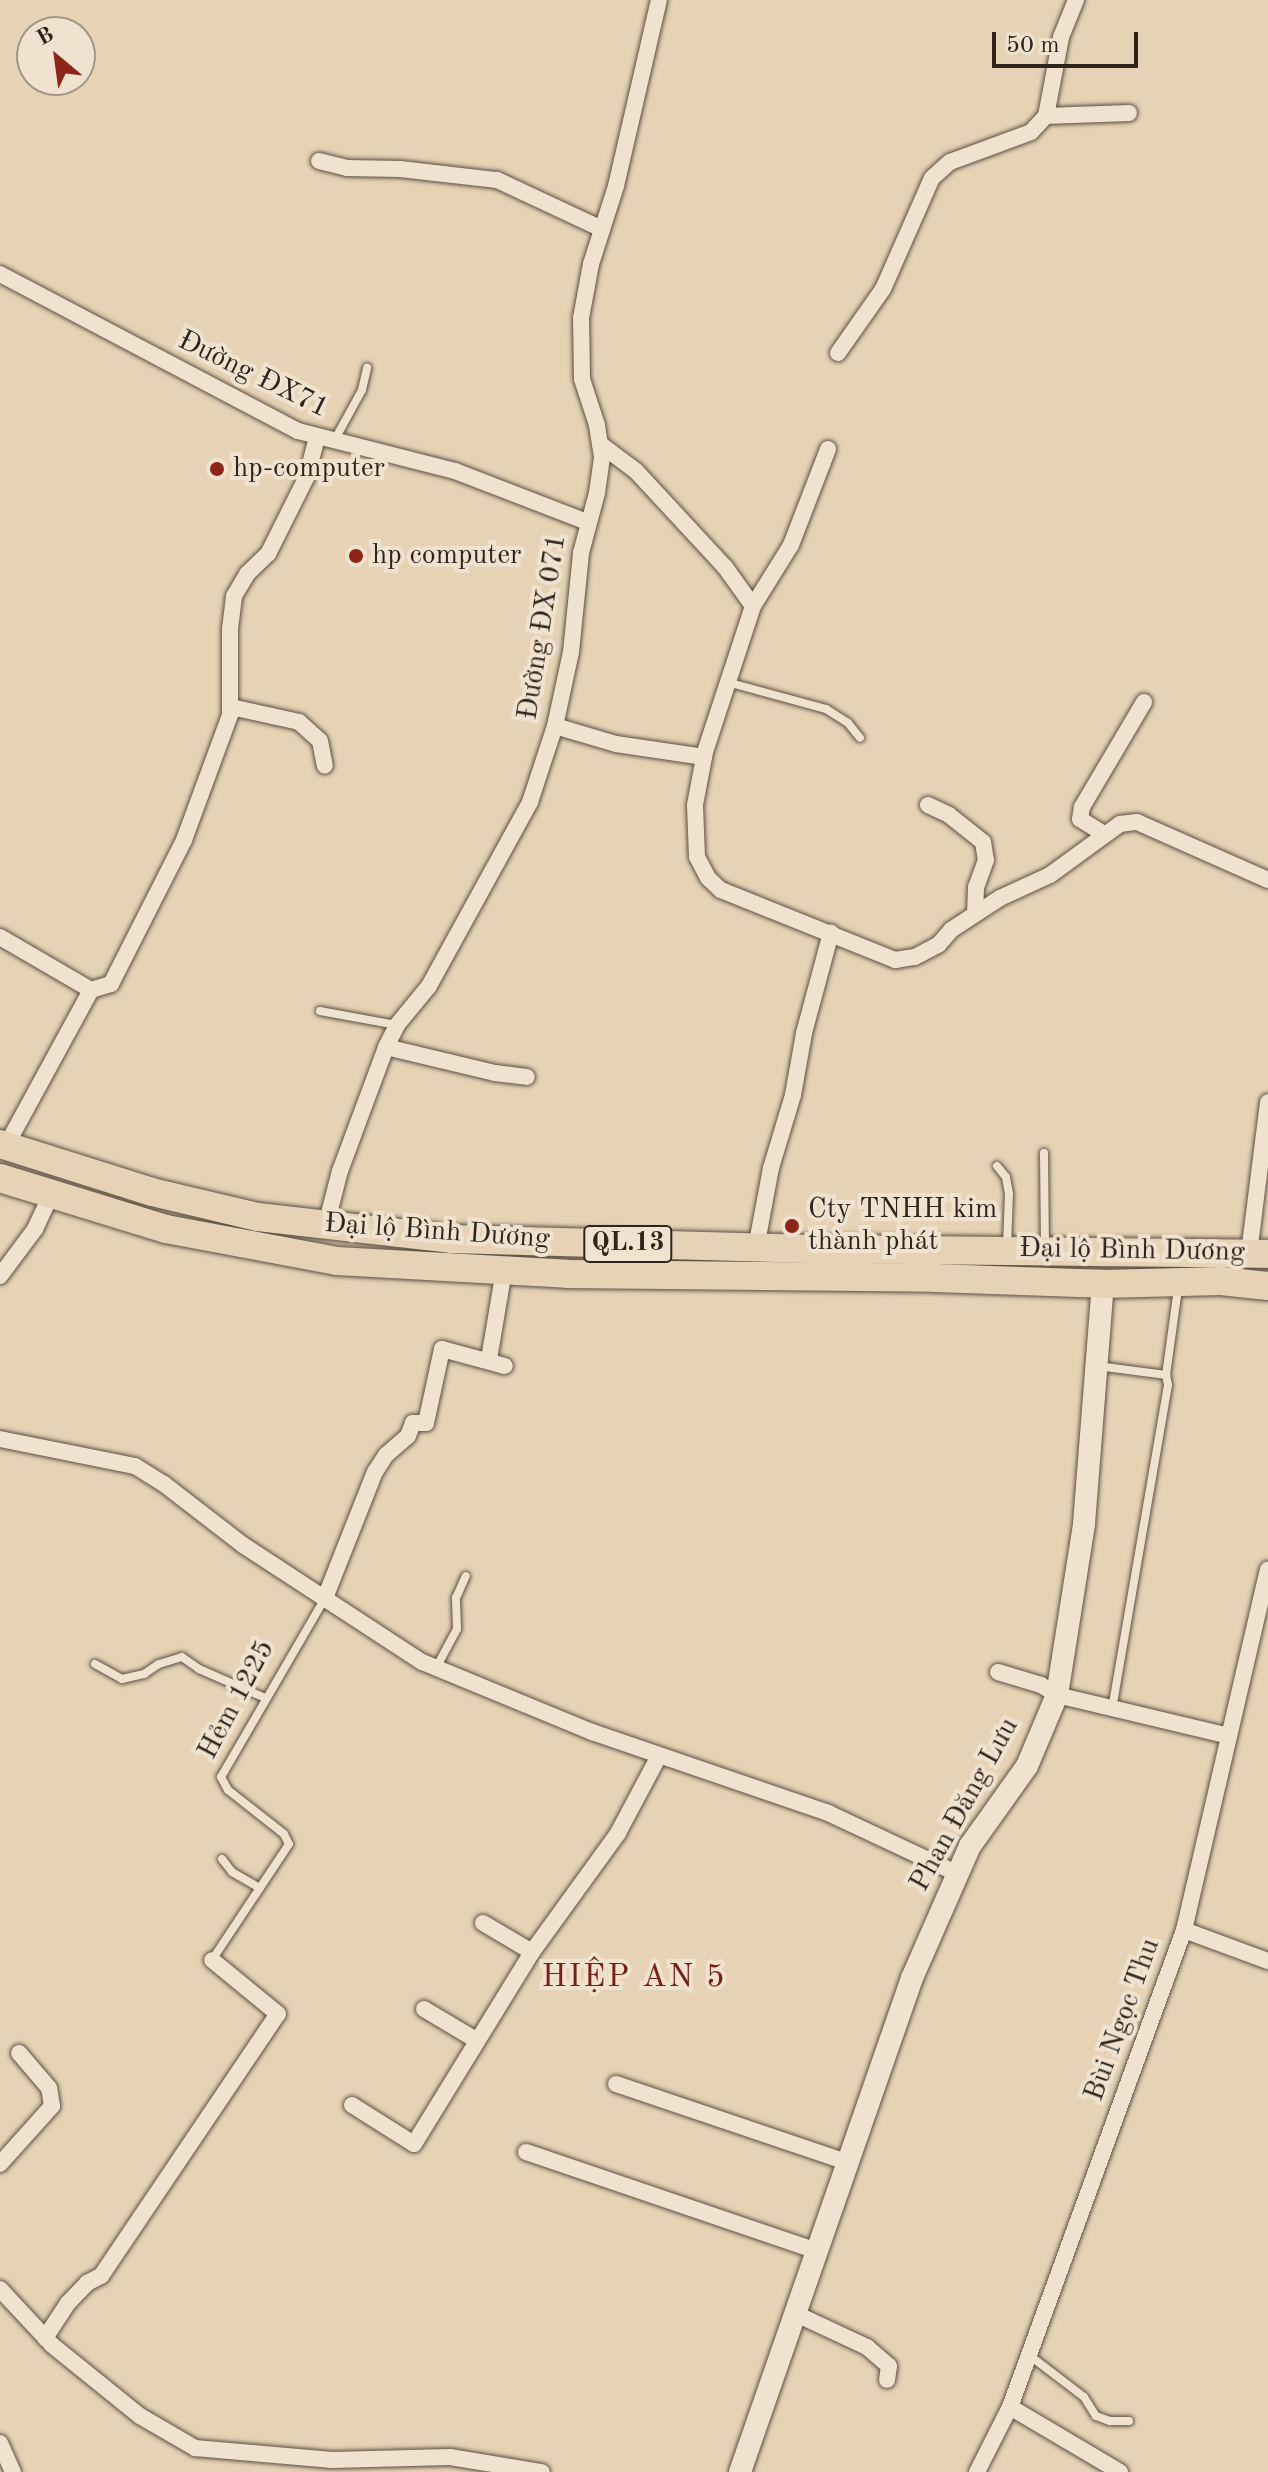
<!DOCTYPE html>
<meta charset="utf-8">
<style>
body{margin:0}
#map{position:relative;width:1268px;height:2472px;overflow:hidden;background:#e6d3b5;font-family:"Old Standard TT",serif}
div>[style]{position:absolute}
.roads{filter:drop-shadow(0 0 2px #5c5042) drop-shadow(0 0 2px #5c5042)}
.lane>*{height:8px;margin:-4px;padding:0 4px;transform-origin:4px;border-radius:4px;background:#efe2cf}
.street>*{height:16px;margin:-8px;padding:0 8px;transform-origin:8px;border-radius:8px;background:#efe2cf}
.secondary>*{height:22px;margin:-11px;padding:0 11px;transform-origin:11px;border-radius:11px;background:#efe2cf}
.highway>*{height:28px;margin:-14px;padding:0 14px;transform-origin:14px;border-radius:14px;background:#e6d3b5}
.dots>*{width:22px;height:22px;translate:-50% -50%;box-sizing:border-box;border:4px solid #efe2cf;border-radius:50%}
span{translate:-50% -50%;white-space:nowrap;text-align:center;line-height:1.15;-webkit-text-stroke:8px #efe2cf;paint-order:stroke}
.shield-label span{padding:2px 6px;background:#efe2cf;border:2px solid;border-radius:6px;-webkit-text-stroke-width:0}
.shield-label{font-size:26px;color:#2e241b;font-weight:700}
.street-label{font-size:28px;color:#2e241b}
.poi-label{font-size:28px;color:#2e241b}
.left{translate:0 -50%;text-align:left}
.quarter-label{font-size:32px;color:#7a1f14;letter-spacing:2px}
.north{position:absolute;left:16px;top:16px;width:80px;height:80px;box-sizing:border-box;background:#efe2cf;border:2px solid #a29687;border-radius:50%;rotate:331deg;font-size:22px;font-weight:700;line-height:32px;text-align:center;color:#2e241b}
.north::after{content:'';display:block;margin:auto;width:28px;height:36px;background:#8f2418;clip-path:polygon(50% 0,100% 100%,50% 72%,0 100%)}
.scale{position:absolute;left:992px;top:32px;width:146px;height:36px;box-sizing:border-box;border:4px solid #2e241b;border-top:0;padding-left:10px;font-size:24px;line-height:28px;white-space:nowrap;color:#2e241b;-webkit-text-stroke:6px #efe2cf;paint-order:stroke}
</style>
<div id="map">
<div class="roads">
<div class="lane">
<i style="left:334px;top:441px;width:58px;rotate:-61.2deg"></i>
<i style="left:362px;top:390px;width:23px;rotate:-77deg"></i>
<i style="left:727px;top:682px;width:103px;rotate:15.3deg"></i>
<i style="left:826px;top:709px;width:26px;rotate:32deg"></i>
<i style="left:848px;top:723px;width:19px;rotate:51deg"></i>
<i style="left:320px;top:1011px;width:77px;rotate:10.4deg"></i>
<i style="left:1044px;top:1153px;width:96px;rotate:89.4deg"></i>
<i style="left:997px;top:1166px;width:14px;rotate:51deg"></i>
<i style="left:1006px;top:1177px;width:17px;rotate:80deg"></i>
<i style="left:1009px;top:1194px;width:51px;rotate:92.2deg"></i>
<i style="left:1097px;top:1366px;width:70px;rotate:7.4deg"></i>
<i style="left:1166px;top:1375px;width:10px;rotate:79deg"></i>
<i style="left:1168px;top:1385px;width:328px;rotate:99.8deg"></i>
<i style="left:1166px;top:1375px;width:87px;rotate:-82.1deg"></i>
<i style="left:95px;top:1664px;width:31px;rotate:29deg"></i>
<i style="left:122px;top:1679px;width:23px;rotate:-13deg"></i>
<i style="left:144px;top:1674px;width:18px;rotate:-34deg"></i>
<i style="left:159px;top:1664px;width:24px;rotate:-17deg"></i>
<i style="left:182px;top:1657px;width:21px;rotate:35deg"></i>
<i style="left:199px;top:1669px;width:72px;rotate:23.7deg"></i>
<i style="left:436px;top:1668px;width:44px;rotate:-61.7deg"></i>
<i style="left:457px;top:1629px;width:31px;rotate:-92deg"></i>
<i style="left:456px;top:1598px;width:24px;rotate:-66deg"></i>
<i style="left:222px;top:1859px;width:16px;rotate:52deg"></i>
<i style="left:232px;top:1872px;width:32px;rotate:30deg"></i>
<i style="left:212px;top:1960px;width:139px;rotate:-56.4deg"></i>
<i style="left:289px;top:1844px;width:11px;rotate:-117deg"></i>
<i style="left:284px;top:1834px;width:71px;rotate:-141.8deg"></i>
<i style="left:228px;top:1790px;width:15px;rotate:-118deg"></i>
<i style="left:221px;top:1777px;width:207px;rotate:-59.8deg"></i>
<i style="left:1029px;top:2355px;width:69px;rotate:37.4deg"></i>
<i style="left:1084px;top:2397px;width:22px;rotate:58deg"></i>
<i style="left:1096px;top:2416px;width:15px;rotate:20deg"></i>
<i style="left:1110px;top:2421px;width:19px"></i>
</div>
<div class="street">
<i style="left:1046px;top:116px;width:83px;rotate:-2.1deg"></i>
<i style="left:319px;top:161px;width:29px;rotate:14deg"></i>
<i style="left:347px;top:168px;width:53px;rotate:1.1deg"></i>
<i style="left:400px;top:169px;width:98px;rotate:6.5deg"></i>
<i style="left:497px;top:180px;width:116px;rotate:25deg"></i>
<i style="left:0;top:274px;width:337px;rotate:27.8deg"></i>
<i style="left:298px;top:431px;width:162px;rotate:14.3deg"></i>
<i style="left:455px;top:471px;width:142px;rotate:21.1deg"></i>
<i style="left:838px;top:353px;width:78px;rotate:-54.9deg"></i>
<i style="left:883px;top:289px;width:121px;rotate:-66.2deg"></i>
<i style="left:932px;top:178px;width:24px;rotate:-42deg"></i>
<i style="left:950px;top:162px;width:86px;rotate:-20.3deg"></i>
<i style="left:1031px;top:132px;width:22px;rotate:-47deg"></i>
<i style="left:1046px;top:116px;width:80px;rotate:-79.2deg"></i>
<i style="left:1061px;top:37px;width:40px;rotate:-68deg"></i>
<i style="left:600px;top:444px;width:45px;rotate:36.9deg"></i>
<i style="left:636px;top:471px;width:131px;rotate:47.2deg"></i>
<i style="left:725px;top:567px;width:48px;rotate:54.3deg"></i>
<i style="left:753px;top:606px;width:154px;rotate:108.2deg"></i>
<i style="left:705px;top:752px;width:54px;rotate:100.7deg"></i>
<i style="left:695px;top:805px;width:52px;rotate:87.8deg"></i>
<i style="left:697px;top:857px;width:24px;rotate:62deg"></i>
<i style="left:708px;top:878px;width:18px;rotate:43deg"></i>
<i style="left:721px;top:890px;width:188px;rotate:21.9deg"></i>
<i style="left:895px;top:960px;width:20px;rotate:-9deg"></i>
<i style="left:915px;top:957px;width:27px;rotate:-28deg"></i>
<i style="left:939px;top:944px;width:18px;rotate:-49deg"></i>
<i style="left:951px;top:930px;width:59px;rotate:-33.1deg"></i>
<i style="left:1000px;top:898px;width:55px;rotate:-24.7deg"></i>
<i style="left:1050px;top:875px;width:87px;rotate:-36.1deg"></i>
<i style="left:1120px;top:824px;width:17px;rotate:-7deg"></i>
<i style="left:1137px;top:822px;width:143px;rotate:23.9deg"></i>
<i style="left:753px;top:606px;width:72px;rotate:-58.1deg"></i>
<i style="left:791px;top:545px;width:103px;rotate:-68.9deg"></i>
<i style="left:231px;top:707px;width:70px;rotate:12.4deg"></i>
<i style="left:299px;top:722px;width:28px;rotate:42deg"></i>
<i style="left:320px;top:741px;width:25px;rotate:79deg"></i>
<i style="left:555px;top:726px;width:64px;rotate:16.4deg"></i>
<i style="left:616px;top:744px;width:89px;rotate:8.4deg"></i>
<i style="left:928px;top:805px;width:23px;rotate:25deg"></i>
<i style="left:949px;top:815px;width:43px;rotate:38.5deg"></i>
<i style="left:983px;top:842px;width:18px;rotate:81deg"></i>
<i style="left:986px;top:860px;width:29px;rotate:110deg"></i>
<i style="left:976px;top:887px;width:27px;rotate:92deg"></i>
<i style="left:1104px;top:834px;width:28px;rotate:-148deg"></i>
<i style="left:1080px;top:819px;width:12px;rotate:-81deg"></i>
<i style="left:1082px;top:807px;width:122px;rotate:-59.4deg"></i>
<i style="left:0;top:937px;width:105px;rotate:30.2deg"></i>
<i style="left:386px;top:1047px;width:112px;rotate:13.4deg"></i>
<i style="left:495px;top:1073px;width:32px;rotate:7deg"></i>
<i style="left:6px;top:1146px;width:178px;rotate:-61.4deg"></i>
<i style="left:91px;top:990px;width:21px;rotate:-17deg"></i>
<i style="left:111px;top:984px;width:161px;rotate:-63.1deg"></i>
<i style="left:184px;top:840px;width:133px;rotate:-69.8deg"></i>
<i style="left:230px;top:715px;width:86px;rotate:-90deg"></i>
<i style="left:230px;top:629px;width:33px;rotate:-83deg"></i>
<i style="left:234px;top:596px;width:26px;rotate:-59deg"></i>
<i style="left:247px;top:574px;width:29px;rotate:-44deg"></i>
<i style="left:268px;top:554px;width:87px;rotate:-63.4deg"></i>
<i style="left:307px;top:476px;width:40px;rotate:-75.6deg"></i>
<i style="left:326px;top:1225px;width:56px;rotate:-75.5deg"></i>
<i style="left:340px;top:1171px;width:132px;rotate:-69.6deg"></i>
<i style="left:386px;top:1047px;width:25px;rotate:-63deg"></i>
<i style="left:397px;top:1025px;width:50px;rotate:-50.6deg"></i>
<i style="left:429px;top:986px;width:210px;rotate:-61.2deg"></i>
<i style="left:530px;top:802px;width:80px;rotate:-71.8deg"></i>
<i style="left:555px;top:726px;width:76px;rotate:-77.8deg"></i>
<i style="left:571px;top:652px;width:100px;rotate:-84.2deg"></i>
<i style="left:581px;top:553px;width:62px;rotate:-75.1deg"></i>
<i style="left:597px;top:493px;width:36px;rotate:-82deg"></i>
<i style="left:602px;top:457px;width:32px;rotate:-99deg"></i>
<i style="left:597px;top:425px;width:48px;rotate:-108.1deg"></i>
<i style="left:582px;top:379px;width:61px;rotate:-90.9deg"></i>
<i style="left:581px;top:318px;width:55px;rotate:-79.5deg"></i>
<i style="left:591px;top:264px;width:82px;rotate:-72.2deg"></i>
<i style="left:616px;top:186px;width:191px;rotate:-77deg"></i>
<i style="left:756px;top:1248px;width:81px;rotate:-79.4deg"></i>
<i style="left:771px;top:1168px;width:76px;rotate:-73.2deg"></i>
<i style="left:793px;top:1095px;width:63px;rotate:-79.9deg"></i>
<i style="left:804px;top:1033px;width:104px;rotate:-74.9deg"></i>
<i style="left:1249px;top:1253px;width:152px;rotate:-82.8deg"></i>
<i style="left:0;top:1276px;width:59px;rotate:-53.3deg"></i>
<i style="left:35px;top:1229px;width:40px;rotate:-65deg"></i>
<i style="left:489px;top:1359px;width:90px;rotate:-80.4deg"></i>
<i style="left:0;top:1439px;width:138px;rotate:11.3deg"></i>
<i style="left:135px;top:1466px;width:34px;rotate:32deg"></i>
<i style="left:164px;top:1484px;width:100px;rotate:37.7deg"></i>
<i style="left:243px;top:1545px;width:214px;rotate:33.2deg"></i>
<i style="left:422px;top:1662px;width:184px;rotate:22.4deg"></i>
<i style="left:592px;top:1732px;width:250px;rotate:18.9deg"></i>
<i style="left:828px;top:1813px;width:141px;rotate:25.1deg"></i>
<i style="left:325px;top:1598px;width:136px;rotate:-68.4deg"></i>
<i style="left:375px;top:1472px;width:20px;rotate:-57deg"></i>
<i style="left:386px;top:1455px;width:29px;rotate:-41deg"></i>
<i style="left:408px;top:1436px;width:14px;rotate:-69deg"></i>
<i style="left:413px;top:1423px;width:13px"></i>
<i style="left:426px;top:1423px;width:76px;rotate:-77.8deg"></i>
<i style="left:442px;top:1349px;width:65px;rotate:15.1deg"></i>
<i style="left:998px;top:1672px;width:45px;rotate:16.8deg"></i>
<i style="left:1041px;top:1685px;width:19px;rotate:32deg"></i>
<i style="left:1057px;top:1695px;width:177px;rotate:13.4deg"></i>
<i style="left:483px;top:1923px;width:57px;rotate:30.6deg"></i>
<i style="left:1184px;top:1930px;width:90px;rotate:20.3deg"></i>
<i style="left:424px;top:2009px;width:61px;rotate:30.8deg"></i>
<i style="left:616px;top:2084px;width:244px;rotate:18.7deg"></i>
<i style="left:352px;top:2105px;width:73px;rotate:32.2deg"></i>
<i style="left:414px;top:2144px;width:225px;rotate:-58.4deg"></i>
<i style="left:532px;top:1952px;width:147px;rotate:-54.1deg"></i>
<i style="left:618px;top:1833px;width:87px;rotate:-62deg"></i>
<i style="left:526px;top:2152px;width:306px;rotate:18.8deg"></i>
<i style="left:0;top:2164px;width:78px;rotate:-48.1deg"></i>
<i style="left:52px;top:2106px;width:18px;rotate:-99deg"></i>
<i style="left:49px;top:2088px;width:46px;rotate:-130.6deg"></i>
<i style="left:0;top:2289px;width:76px;rotate:47.1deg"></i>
<i style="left:52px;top:2345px;width:113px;rotate:38.9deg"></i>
<i style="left:140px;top:2416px;width:64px;rotate:30.2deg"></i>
<i style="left:195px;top:2448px;width:138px;rotate:5deg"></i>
<i style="left:332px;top:2460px;width:118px;rotate:-1.5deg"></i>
<i style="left:450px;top:2457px;width:93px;rotate:9.3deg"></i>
<i style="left:794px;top:2313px;width:81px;rotate:25deg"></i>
<i style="left:867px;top:2347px;width:29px;rotate:41deg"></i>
<i style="left:889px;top:2366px;width:14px;rotate:98deg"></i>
<i style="left:45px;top:2338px;width:42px;rotate:-56.7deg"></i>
<i style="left:68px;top:2303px;width:28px;rotate:-46deg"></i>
<i style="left:87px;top:2283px;width:16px;rotate:-27deg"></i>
<i style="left:101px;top:2276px;width:316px;rotate:-56deg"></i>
<i style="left:278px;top:2014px;width:85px;rotate:-140.7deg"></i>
<i style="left:1010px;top:2407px;width:128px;rotate:30.6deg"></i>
<i style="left:0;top:2443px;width:32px;rotate:66deg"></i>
<i style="left:977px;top:2472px;width:73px;rotate:-63.1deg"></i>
<i style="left:1010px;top:2407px;width:508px;rotate:-69.96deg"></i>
<i style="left:1184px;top:1930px;width:370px;rotate:-76.9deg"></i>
</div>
<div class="secondary">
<i style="left:740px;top:2472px;width:523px;rotate:-70.8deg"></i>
<i style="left:912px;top:1978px;width:144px;rotate:-66.3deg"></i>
<i style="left:970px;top:1846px;width:98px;rotate:-54.5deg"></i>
<i style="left:1027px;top:1766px;width:77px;rotate:-67.1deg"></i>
<i style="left:1057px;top:1695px;width:173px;rotate:-81deg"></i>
<i style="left:1084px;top:1524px;width:241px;rotate:-85.5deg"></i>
</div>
<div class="highway">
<i style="left:0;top:1144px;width:159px;rotate:17.5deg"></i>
<i style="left:152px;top:1192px;width:109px;rotate:13.3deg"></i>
<i style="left:258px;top:1217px;width:194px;rotate:6.5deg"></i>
<i style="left:451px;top:1239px;width:361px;rotate:1.6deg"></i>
<i style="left:812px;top:1249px;width:456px;rotate:0.6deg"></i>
<i style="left:0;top:1178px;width:174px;rotate:17.1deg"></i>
<i style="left:166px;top:1229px;width:174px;rotate:10.6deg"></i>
<i style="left:337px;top:1261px;width:230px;rotate:3.2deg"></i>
<i style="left:567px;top:1274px;width:368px;rotate:0.6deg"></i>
<i style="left:935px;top:1278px;width:168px;rotate:2deg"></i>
<i style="left:1103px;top:1284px;width:118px;rotate:-1.5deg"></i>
<i style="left:1221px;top:1281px;width:47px;rotate:6.1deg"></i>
</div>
</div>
<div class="dots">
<i style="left:217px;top:469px;background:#8f2418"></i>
<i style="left:356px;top:556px;background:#8f2418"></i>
<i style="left:792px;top:1226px;background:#8f2418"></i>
</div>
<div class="shield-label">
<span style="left:628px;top:1244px">QL.13</span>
</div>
<div class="street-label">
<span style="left:253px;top:375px;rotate:26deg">Đường ĐX71</span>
<span style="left:543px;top:627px;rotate:-81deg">Đường ĐX 071</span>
<span style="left:437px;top:1232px;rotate:4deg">Đại lộ Bình Dương</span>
<span style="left:1132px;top:1251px;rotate:1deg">Đại lộ Bình Dương</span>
<span style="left:237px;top:1700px;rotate:-62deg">Hẻm 1225</span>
<span style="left:965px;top:1805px;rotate:-61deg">Phan Đăng Lưu</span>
<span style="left:1123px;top:2020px;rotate:-70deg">Bùi Ngọc Thu</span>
</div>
<div class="poi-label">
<span class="left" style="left:233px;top:469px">hp-computer</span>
<span class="left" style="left:372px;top:556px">hp computer</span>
<span class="left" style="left:808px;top:1226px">Cty TNHH kim<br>thành phát</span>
</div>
<div class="quarter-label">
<span style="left:634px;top:1978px">HIỆP AN 5</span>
</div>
<div class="north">B</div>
<div class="scale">50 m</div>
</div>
